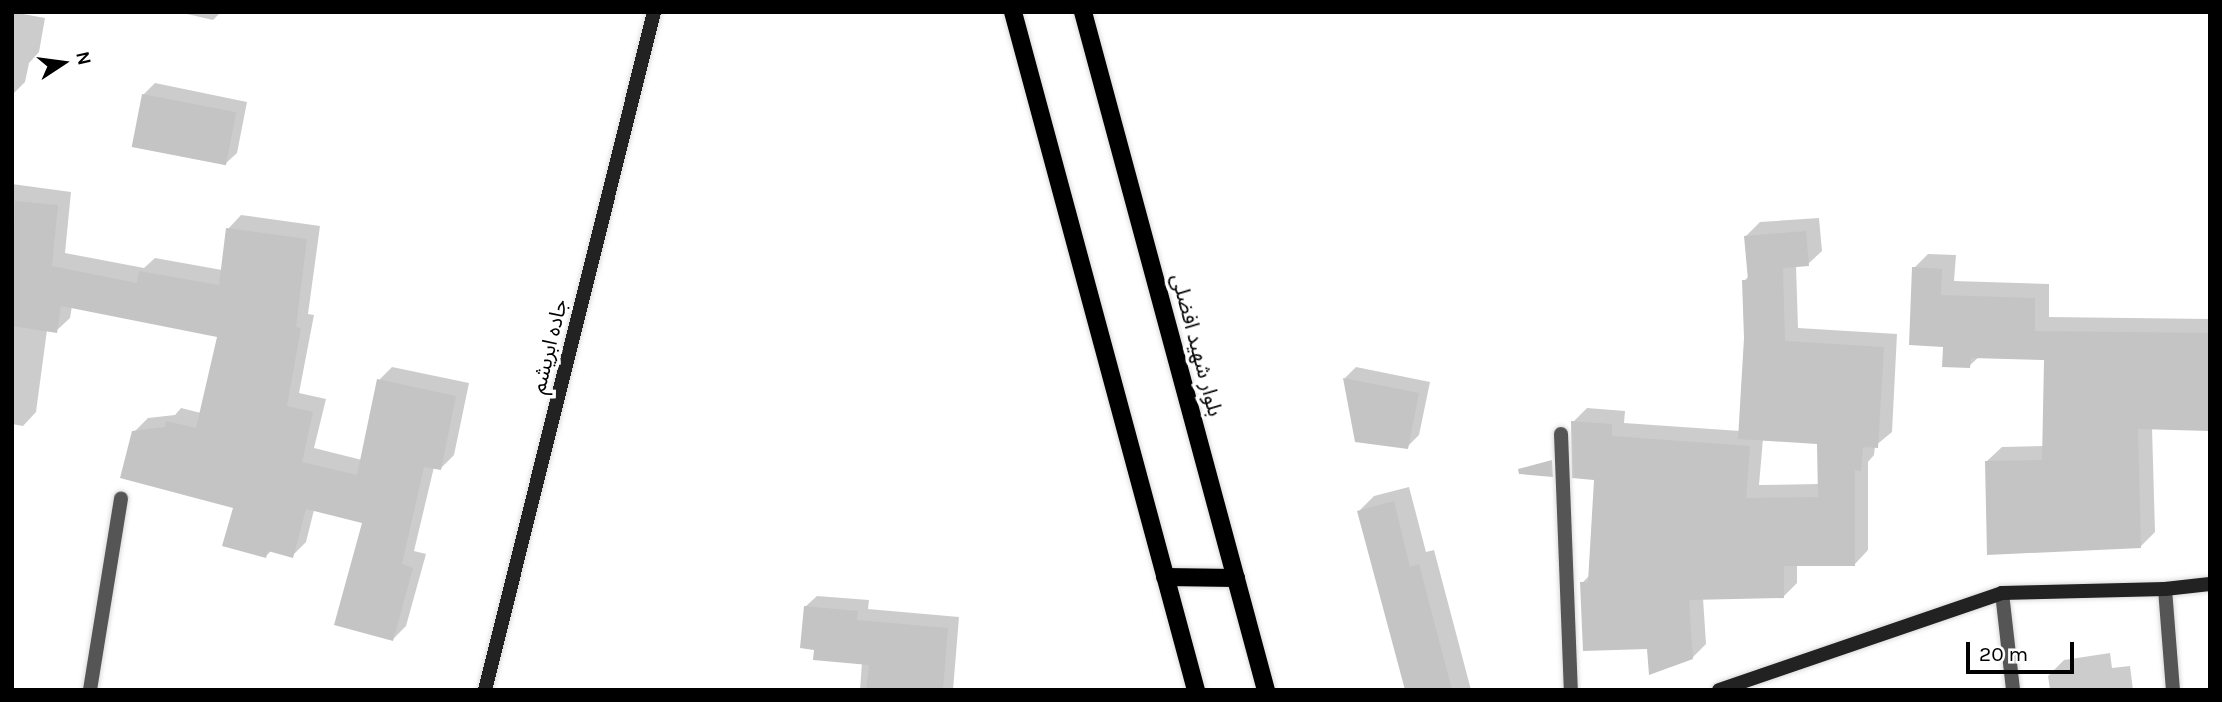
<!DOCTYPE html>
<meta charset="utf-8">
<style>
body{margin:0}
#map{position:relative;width:2222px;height:702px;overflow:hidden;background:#fff;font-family:Karla,"Noto Sans Arabic",sans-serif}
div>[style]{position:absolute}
.shadow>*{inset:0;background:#0003}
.building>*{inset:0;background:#c4c4c4;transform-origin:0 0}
.roads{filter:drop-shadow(0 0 2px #dbdbdb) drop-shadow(0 0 2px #dbdbdb)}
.lane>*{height:14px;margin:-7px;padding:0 7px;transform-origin:7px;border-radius:7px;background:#555}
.street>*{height:14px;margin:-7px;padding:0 7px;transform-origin:7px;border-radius:7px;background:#555}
.secondary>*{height:14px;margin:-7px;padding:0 7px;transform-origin:7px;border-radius:7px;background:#222}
.primary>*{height:18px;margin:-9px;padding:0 9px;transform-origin:9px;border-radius:9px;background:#000}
span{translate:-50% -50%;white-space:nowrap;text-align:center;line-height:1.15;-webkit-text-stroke:7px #fff;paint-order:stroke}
.street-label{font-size:21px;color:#000}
.frame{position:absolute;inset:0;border:14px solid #000;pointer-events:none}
.north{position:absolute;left:28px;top:28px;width:70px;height:70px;-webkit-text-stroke:5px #fff;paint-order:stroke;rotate:77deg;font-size:19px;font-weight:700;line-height:28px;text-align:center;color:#000}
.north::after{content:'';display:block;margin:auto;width:24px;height:32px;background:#000;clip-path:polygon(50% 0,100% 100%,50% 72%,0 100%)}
.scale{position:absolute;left:1966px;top:642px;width:108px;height:32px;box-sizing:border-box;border:4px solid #000;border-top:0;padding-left:9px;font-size:21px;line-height:24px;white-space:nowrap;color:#000;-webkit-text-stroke:5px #fff;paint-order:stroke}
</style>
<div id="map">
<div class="shadow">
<i style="clip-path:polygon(12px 12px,45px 18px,39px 52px,29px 63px,25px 82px,13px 94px)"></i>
<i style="clip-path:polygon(178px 12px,221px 12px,213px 20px)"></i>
<i style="clip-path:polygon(155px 83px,247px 102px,237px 153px,225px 164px,143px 95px)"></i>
<i style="clip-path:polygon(12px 184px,71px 192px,65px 253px,144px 268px,155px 258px,222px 270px,228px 229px,241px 215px,320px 226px,308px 314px,314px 315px,299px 393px,326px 399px,314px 448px,362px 460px,379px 380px,392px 367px,469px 383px,454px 455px,441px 468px,434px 467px,414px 551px,426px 554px,406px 626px,393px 639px,364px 522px,314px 510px,306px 542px,292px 556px,272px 550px,266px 556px,235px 507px,134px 432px,148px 418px,175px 415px,181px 408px,201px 413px,219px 335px,72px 306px,70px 318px,56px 331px,47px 330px,36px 412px,23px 426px,12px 424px)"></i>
<i style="clip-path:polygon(evenodd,1819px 218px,1822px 251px,1808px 264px,1796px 265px,1798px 328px,1897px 334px,1892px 432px,1875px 446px,1874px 455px,1868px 462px,1868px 550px,1855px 564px,1797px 564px,1797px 583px,1784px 596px,1703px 598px,1706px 644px,1692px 658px,1649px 647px,1582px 583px,1590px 575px,1596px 478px,1573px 422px,1587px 408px,1625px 411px,1624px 423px,1740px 431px,1746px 339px,1744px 281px,1750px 275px,1746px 236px,1760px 222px,1819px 218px,1763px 439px,1818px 442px,1819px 484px,1759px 485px,1763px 439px)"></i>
<i style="clip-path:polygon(1928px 254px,1956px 255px,1954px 281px,2049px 284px,2049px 317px,2210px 319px,2210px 429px,2152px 427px,2155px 532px,2140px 547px,1987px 461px,2002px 447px,2044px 446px,2046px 358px,1980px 356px,1969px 366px,1945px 345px,1914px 268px)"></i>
<i style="clip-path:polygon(1356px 367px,1430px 382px,1419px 435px,1407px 447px,1357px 440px,1345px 378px)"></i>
<i style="clip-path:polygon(1409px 487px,1426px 552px,1434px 550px,1471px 690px,1406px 690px,1359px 511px,1374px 496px)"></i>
<i style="clip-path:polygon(817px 596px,869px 600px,868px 609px,959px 617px,953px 690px,860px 690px,862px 662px,815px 648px,805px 607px)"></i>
<i style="clip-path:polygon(2110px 653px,2112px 668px,2130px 666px,2133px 690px,2050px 690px,2048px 676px,2064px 660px)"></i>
</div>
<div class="building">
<i style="left:142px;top:94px;width:96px;height:54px;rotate:11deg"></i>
<i style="clip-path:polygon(15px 201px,58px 205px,52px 266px,137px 283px,139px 271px,219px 285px,226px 228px,307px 239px,296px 327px,301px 328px,287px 406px,313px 412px,302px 462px,357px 475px,377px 379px,456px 396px,441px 470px,424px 467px,402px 564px,413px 568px,393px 641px,334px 625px,362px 523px,306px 509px,293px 558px,268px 551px,266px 558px,222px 546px,233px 508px,120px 478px,132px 431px,165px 427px,166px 421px,196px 428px,217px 337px,61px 306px,57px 333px,12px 326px)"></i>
<i style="clip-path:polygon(1806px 231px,1809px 266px,1783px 268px,1785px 341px,1884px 347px,1878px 448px,1863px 447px,1861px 471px,1855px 470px,1855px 566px,1784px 566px,1784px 598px,1689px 600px,1693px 659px,1649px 675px,1647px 649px,1583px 651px,1580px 582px,1588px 582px,1594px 480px,1572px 478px,1571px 421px,1612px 424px,1612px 436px,1750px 446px,1746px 498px,1818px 497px,1817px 444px,1738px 439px,1744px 338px,1742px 280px,1748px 280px,1744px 236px)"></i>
<i style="clip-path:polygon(1912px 267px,1942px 269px,1941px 295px,2035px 298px,2035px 331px,2210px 333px,2210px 431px,2138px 429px,2141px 548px,1987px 555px,1985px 461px,2042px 460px,2044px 360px,1971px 358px,1970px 368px,1942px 367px,1943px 347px,1909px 345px)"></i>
<i style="clip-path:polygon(1343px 378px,1419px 393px,1408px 449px,1355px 442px)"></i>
<i style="clip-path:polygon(1552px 460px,1553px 477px,1519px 474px,1518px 469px)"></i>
<i style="clip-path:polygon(1394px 501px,1410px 567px,1419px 564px,1452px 690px,1405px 690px,1357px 511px)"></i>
<i style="clip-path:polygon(804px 606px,858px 611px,857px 620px,948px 628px,943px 690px,866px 690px,869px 665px,813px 660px,814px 650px,800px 648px)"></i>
</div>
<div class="roads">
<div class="lane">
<i style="left:90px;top:690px;width:194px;rotate:-80.8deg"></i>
</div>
<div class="street">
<i style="left:1561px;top:434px;width:256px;rotate:87.8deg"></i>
<i style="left:2165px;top:589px;width:101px;rotate:85.5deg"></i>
<i style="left:2002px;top:593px;width:98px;rotate:83.5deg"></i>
</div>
<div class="secondary">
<i style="left:485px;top:690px;width:699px;rotate:-76deg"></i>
<i style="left:1719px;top:690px;width:299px;rotate:-18.9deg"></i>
<i style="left:2002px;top:593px;width:163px;rotate:-1.4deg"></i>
<i style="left:2165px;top:589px;width:45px;rotate:-6.3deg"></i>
</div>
<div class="primary">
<i style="left:1013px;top:12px;width:702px;rotate:74.9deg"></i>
<i style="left:1083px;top:12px;width:702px;rotate:74.9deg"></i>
<i style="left:1165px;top:577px;width:71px;rotate:0.8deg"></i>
</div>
</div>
<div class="street-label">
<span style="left:1197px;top:345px;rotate:75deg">بلوار شهید افضلی</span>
<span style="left:549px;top:346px;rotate:-76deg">جاده ابریشم</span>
</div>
<div class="frame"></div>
<div class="north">N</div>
<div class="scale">20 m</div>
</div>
